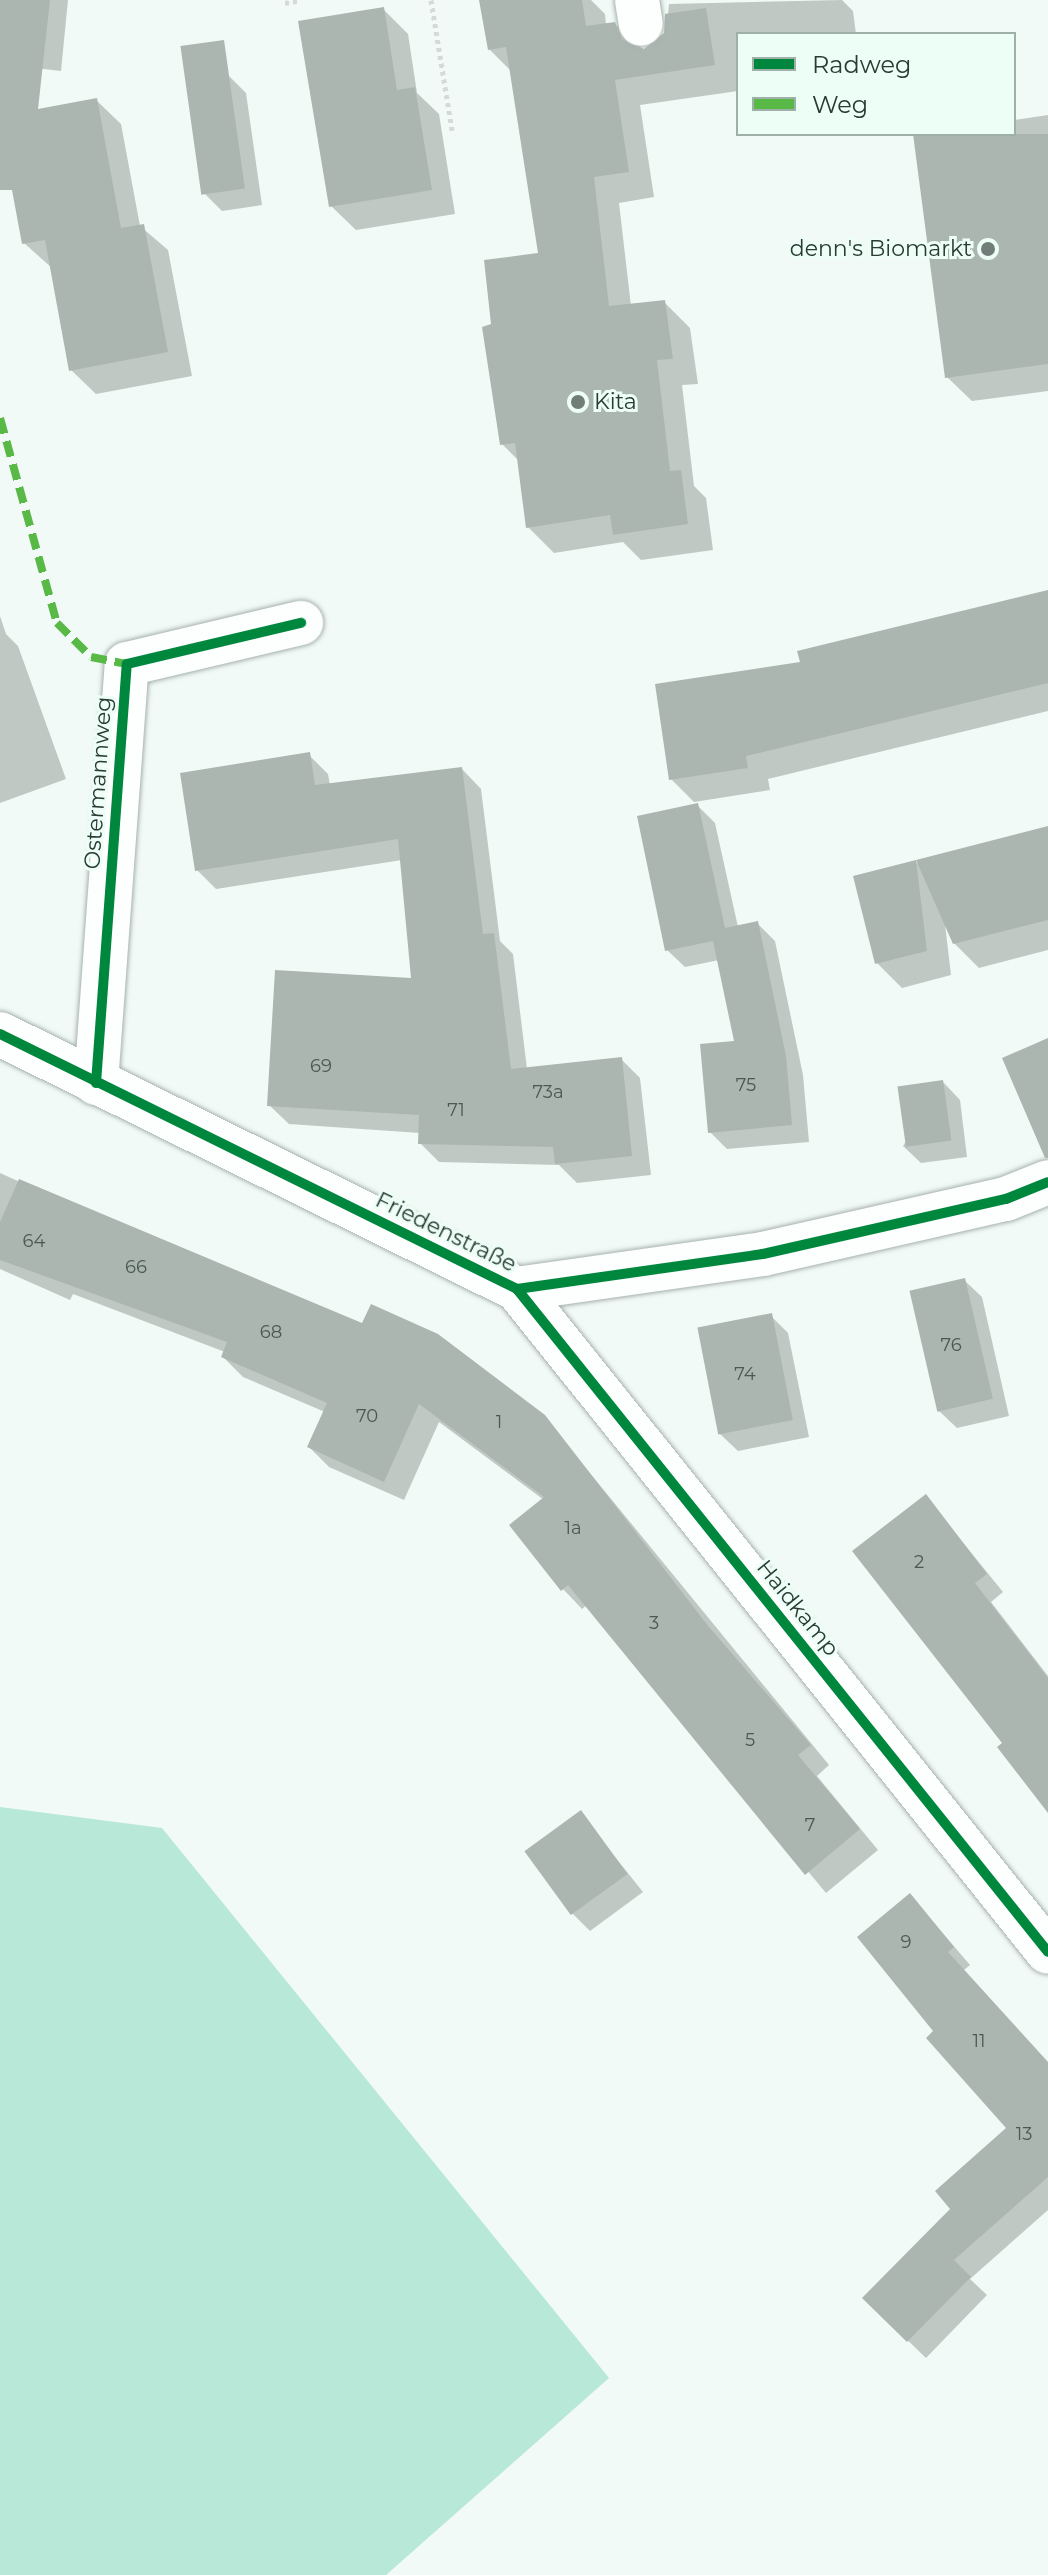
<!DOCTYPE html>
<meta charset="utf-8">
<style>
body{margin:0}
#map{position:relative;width:1048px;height:2575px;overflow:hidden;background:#f1faf6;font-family:Montserrat,sans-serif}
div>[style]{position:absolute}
.green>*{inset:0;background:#b8e8d7}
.shadow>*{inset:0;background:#0003}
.building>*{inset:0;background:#abb6b1;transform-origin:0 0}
.path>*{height:5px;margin-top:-2.5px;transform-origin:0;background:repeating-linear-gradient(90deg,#d5dad8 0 4px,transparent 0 8px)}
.roads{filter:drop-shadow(0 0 2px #a7b2ad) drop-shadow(0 0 2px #a7b2ad)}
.minor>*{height:44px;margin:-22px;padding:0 22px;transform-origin:22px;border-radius:22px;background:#fdfefe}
.quiet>*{height:8px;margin-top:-4px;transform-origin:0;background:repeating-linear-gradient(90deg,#58b947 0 16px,transparent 0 24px)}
.cycleway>*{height:10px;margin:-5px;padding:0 5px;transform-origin:5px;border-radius:5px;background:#00873e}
.dots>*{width:22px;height:22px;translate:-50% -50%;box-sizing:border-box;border:4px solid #edfef7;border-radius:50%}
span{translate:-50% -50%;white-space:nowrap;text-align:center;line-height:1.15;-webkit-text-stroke:6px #edfef7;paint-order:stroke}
.number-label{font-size:18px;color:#4a5953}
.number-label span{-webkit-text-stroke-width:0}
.poi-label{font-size:22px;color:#2a3a34}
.right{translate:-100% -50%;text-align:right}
.left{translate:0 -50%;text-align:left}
.street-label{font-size:22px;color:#2a3a34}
.legend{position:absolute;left:736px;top:32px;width:280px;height:104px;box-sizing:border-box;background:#edfef7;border:2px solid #9fb0a9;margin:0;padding:10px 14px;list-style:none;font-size:24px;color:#2a3a34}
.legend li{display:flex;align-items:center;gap:16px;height:40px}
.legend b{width:40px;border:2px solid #9fb0a9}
</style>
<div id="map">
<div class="green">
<i style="clip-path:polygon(0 1807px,162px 1828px,609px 2378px,386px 2575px,0 2575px)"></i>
</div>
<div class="shadow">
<i style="clip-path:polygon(0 0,68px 0,61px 71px,0 64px)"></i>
<i style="clip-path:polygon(500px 0,591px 0,605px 14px,606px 25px,615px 24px,645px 51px,666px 35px,669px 4px,842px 0,853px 11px,856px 34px,738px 34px,738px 91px,640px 105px,654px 197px,619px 203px,631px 306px,664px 302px,690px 328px,698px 384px,682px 385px,694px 486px,706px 498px,713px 550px,641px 560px,623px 542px,554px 553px,528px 527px,519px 461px,502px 444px,493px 325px,540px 255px,512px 72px,489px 49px)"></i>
<i style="clip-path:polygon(383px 9px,408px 34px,417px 93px,439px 114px,455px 214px,356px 230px,331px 206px)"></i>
<i style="clip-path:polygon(228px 75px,246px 93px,262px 205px,222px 211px,205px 194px)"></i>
<i style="clip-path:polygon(96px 100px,121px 124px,140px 226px,168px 250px,192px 376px,96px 394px,71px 370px,52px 268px,24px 243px)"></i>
<i style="clip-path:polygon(1048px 115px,1048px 391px,972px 401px,947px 377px,915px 134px,1014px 134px,1014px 120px)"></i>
<i style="clip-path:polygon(1048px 592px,1048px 711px,768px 779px,770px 790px,694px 802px,671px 779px,803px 663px)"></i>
<i style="clip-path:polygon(0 616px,6px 634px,18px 646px,66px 779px,0 803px)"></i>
<i style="clip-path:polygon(309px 755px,328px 774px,330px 785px,462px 769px,481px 789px,500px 941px,513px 954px,527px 1069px,621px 1059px,640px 1078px,651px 1175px,577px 1183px,559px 1165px,439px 1162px,420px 1143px,420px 1133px,289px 1124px,269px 1105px,414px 980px,402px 860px,216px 889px,197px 870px)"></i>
<i style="clip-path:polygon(697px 805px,715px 823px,738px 927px,757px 923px,775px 941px,803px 1075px,809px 1142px,727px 1149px,710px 1132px,737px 1043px,719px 960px,685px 967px,667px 950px)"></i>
<i style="clip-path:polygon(1048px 828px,1048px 950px,979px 968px,954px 943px,945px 924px,951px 975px,902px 988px,877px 963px,916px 862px,922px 868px)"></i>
<i style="clip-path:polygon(943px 1082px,960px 1100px,967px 1157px,921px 1163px,903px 1146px)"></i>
<i style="clip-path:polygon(0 1173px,544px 1417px,829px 1765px,817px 1776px,878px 1850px,826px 1893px,587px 1605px,582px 1609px,563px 1589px,544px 1500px,439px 1422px,404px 1500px,329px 1467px,309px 1447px,325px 1412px,243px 1377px,223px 1357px,225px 1352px,73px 1294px,70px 1300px,0 1269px)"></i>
<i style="clip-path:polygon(964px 1280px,982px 1297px,1009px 1416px,957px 1428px,939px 1411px)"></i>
<i style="clip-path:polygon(771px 1316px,788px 1333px,809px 1437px,738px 1451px,720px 1434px)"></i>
<i style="clip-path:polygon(926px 1497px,1003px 1592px,991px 1602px,1048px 1676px,1048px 1807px,1004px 1744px)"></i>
<i style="clip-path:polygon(580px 1813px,643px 1892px,590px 1931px,572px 1913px)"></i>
<i style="clip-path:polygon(910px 1895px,970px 1965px,964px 1970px,1048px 2063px,1048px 2210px,970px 2279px,987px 2295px,926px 2358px,864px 2298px,953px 2209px,1009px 2128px,936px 2031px)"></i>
</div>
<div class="building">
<i style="clip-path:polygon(0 0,50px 0,38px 109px,97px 98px,121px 228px,144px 224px,168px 352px,69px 371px,45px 240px,22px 244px,12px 190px,0 190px)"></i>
<i style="clip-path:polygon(479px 0,582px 0,586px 26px,615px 22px,622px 40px,644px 49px,664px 33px,665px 14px,706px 8px,715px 65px,615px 80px,629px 172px,594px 177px,609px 306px,665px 300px,673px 359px,657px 360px,670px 471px,681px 470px,688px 524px,613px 535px,610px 515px,526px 528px,515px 443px,500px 445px,482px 327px,491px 324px,484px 260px,538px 253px,506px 47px,488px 50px)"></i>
<i style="clip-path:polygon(384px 7px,397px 90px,415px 87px,432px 190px,329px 207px,298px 21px)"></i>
<i style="left:224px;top:40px;width:150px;height:44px;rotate:82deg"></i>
<i style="clip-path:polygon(913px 134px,1048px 134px,1048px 364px,945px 378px)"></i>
<i style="clip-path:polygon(1048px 590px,1048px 683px,746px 756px,748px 768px,669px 780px,655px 684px,800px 662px,797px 651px)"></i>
<i style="clip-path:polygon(310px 752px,315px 785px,462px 767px,483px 934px,494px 933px,511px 1069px,622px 1057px,632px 1156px,555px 1164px,553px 1147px,418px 1144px,419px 1115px,267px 1106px,275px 970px,411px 978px,398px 839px,195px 871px,180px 773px)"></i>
<i style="clip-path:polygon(698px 803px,725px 928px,758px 921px,786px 1056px,792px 1125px,708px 1133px,700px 1044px,734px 1041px,713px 941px,665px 951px,637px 816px)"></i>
<i style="clip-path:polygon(1048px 826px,1048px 920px,953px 944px,916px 860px)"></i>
<i style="clip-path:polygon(916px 860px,927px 951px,875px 964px,853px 876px)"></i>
<i style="clip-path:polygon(1048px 1038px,1048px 1158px,1045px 1158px,1002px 1058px)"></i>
<i style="left:943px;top:1080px;width:61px;height:46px;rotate:82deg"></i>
<i style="clip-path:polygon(19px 1179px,362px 1323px,371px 1304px,438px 1334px,545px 1415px,709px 1627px,811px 1745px,798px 1755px,860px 1829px,805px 1875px,568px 1585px,561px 1591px,509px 1525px,544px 1497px,419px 1404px,384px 1482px,307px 1447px,327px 1403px,221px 1357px,227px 1342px,0 1260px,0 1222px)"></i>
<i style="left:965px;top:1278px;width:124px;height:57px;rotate:77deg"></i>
<i style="left:772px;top:1313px;width:109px;height:76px;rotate:79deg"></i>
<i style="clip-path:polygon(926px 1494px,987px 1574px,975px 1583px,1048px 1678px,1048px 1813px,997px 1747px,1002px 1743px,852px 1551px)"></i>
<i style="left:581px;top:1810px;width:79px;height:70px;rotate:54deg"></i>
<i style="clip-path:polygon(910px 1893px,954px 1947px,948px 1952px,1048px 2062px,1048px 2177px,954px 2260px,971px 2277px,907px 2342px,862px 2298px,950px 2209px,935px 2191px,1006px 2128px,926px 2038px,933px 2031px,857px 1937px)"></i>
</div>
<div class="path">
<i style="left:431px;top:0;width:132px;rotate:80.8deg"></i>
<i style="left:285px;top:3px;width:16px;rotate:-11deg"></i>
</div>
<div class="roads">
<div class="minor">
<i style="left:637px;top:0;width:24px;rotate:81deg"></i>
<i style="left:0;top:1034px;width:576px;rotate:26.25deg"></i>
<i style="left:517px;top:1289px;width:248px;rotate:-8.1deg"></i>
<i style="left:763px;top:1254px;width:249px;rotate:-12.8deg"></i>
<i style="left:1006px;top:1199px;width:45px;rotate:-22deg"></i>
<i style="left:96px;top:1083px;width:420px;rotate:-85.8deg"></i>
<i style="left:127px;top:664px;width:179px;rotate:-13.3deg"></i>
<i style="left:517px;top:1289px;width:849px;rotate:51.31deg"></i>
</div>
</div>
<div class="quiet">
<i style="left:0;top:418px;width:213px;rotate:74.5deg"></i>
<i style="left:57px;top:623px;width:48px;rotate:45deg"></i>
<i style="left:91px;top:657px;width:37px;rotate:11deg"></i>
</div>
<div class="cycleway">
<i style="left:0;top:1034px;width:576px;rotate:26.25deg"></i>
<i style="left:517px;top:1289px;width:248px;rotate:-8.1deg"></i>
<i style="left:763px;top:1254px;width:249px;rotate:-12.8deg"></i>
<i style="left:1006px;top:1199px;width:45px;rotate:-22deg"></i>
<i style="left:96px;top:1083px;width:420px;rotate:-85.8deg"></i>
<i style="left:127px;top:664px;width:179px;rotate:-13.3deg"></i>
<i style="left:517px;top:1289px;width:849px;rotate:51.31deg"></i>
</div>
<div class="dots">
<i style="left:988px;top:249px;background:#707d78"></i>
<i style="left:578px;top:402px;background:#707d78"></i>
</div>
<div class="number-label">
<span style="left:321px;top:1066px">69</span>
<span style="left:746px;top:1085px">75</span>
<span style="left:548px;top:1092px">73a</span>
<span style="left:456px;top:1110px">71</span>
<span style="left:34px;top:1241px">64</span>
<span style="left:136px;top:1267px">66</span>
<span style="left:271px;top:1332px">68</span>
<span style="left:951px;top:1345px">76</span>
<span style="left:745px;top:1374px">74</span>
<span style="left:367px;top:1416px">70</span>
<span style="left:499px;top:1422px">1</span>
<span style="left:573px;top:1528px">1a</span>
<span style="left:919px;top:1562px">2</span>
<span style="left:654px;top:1623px">3</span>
<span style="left:750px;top:1740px">5</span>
<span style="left:810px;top:1825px">7</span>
<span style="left:906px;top:1942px">9</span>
<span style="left:979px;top:2041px">11</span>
<span style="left:1024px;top:2134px">13</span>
</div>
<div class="poi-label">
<span class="right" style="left:972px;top:249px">denn's Biomarkt</span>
<span class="left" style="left:594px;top:402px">Kita</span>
</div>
<div class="street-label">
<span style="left:98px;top:783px;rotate:-86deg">Ostermannweg</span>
<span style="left:446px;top:1232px;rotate:26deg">Friedenstraße</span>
<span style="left:798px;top:1608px;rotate:51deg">Haidkamp</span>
</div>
<ul class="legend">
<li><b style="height:10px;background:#00873e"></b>Radweg</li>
<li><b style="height:10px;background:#58b947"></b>Weg</li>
</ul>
</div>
